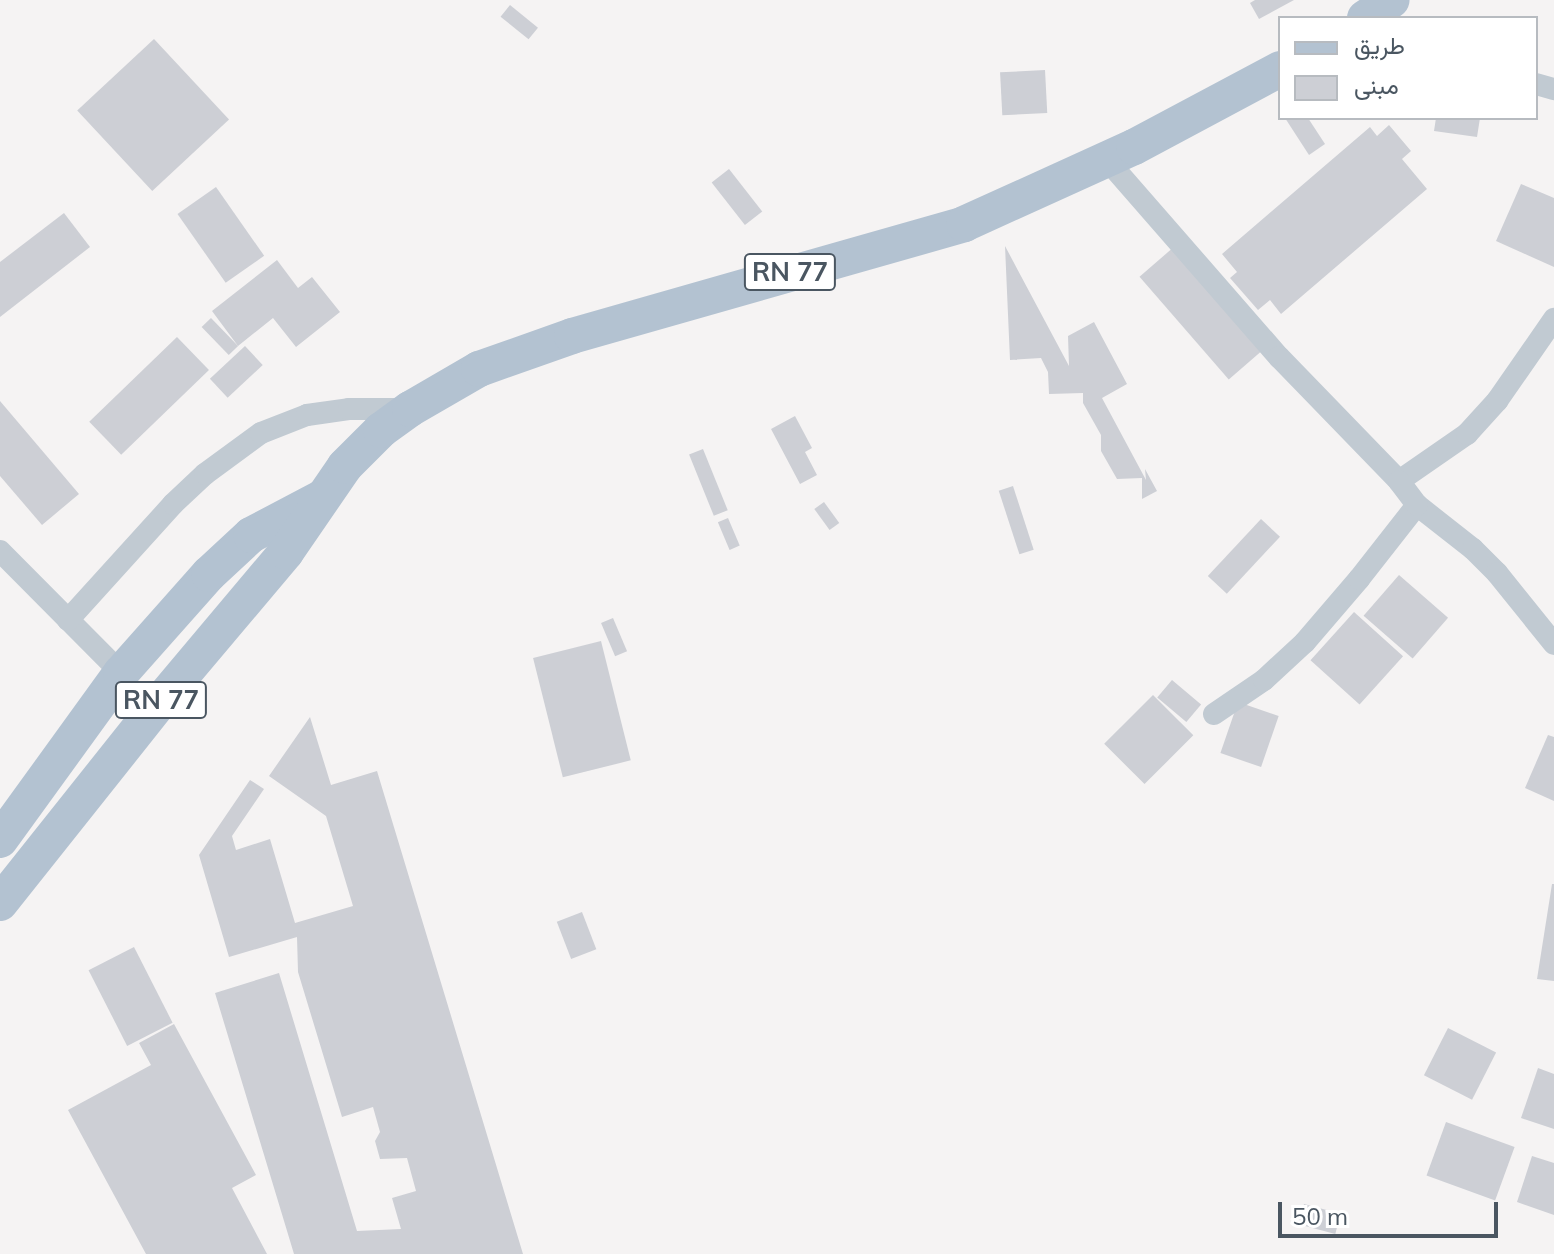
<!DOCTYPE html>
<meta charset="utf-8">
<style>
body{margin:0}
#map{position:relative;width:1554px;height:1254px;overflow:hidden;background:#f5f3f3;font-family:Mulish,Vazirmatn,sans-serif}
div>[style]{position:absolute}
.building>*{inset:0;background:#cdcfd5;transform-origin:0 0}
.minor>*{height:22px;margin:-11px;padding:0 11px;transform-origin:11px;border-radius:11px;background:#c1cad2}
.primary>*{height:36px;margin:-18px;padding:0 18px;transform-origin:18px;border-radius:18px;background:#b3c2d1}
span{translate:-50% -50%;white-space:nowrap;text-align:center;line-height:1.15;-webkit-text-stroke:7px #fff;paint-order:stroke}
.shield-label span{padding:2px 6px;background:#fff;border:2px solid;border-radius:6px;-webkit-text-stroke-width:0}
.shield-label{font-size:26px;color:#4a5661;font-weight:700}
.legend{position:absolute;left:1278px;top:16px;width:260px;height:104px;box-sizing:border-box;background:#fff;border:2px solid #b7bbc0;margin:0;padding:10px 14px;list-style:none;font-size:24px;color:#4a5661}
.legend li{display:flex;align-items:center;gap:16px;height:40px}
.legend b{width:40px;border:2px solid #b7bbc0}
.scale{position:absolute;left:1278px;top:1202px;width:220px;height:36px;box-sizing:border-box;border:4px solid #4a5661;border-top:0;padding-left:10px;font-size:24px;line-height:28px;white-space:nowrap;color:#4a5661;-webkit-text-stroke:6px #fff;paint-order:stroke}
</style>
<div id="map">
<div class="building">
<i style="clip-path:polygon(1255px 0,1294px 0,1259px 19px,1250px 3px)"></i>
<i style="left:510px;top:5px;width:36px;height:15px;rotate:39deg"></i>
<i style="left:154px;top:39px;width:110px;height:105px;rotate:47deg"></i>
<i style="left:1045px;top:70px;width:43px;height:45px;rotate:87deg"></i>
<i style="clip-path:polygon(1285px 118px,1308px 118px,1325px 144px,1309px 155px)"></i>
<i style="clip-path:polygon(1436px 118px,1480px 118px,1477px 137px,1434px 131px)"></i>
<i style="clip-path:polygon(1389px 125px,1411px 151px,1402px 159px,1427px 189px,1281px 314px,1270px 300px,1258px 310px,1230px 278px,1237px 272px,1222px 254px,1370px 127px,1377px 136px)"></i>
<i style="left:729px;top:169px;width:54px;height:22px;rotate:52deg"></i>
<i style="clip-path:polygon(1521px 184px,1554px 198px,1554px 267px,1496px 241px)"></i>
<i style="left:216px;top:187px;width:84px;height:47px;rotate:55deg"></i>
<i style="clip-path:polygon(64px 213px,90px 247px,0 317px,0 262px)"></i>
<i style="clip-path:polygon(1005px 246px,1069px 366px,1068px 336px,1094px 322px,1127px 384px,1102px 398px,1146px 480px,1145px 469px,1157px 491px,1142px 499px,1142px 478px,1117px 479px,1101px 451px,1101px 435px,1083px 403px,1083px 393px,1049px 394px,1048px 372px,1041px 358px,1010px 360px)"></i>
<i style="left:1175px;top:246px;width:136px;height:47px;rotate:49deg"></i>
<i style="clip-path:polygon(277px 260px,298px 288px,312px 277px,340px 312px,296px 347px,273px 318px,238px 346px,212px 311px)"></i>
<i style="left:211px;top:318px;width:39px;height:13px;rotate:46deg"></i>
<i style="left:177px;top:337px;width:46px;height:122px;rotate:46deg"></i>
<i style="left:245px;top:346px;width:26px;height:48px;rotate:47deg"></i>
<i style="clip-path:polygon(0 401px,79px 494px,42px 525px,0 476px)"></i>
<i style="clip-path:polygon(795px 416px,812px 448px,805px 452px,817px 475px,800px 484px,771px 429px)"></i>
<i style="left:703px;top:449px;width:66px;height:15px;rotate:68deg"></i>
<i style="left:1013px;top:486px;width:67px;height:15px;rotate:72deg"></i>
<i style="left:824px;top:502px;width:26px;height:12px;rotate:54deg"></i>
<i style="left:728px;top:518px;width:30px;height:11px;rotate:67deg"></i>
<i style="left:1261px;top:519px;width:26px;height:78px;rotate:43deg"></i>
<i style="left:1399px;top:575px;width:65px;height:54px;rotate:41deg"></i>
<i style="left:1354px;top:612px;width:66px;height:65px;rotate:42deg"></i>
<i style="left:613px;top:618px;width:36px;height:13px;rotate:67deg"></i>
<i style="left:601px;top:641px;width:123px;height:70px;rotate:76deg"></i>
<i style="left:1172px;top:680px;width:38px;height:23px;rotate:40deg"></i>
<i style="left:1153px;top:695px;width:57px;height:69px;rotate:45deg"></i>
<i style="left:1238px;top:702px;width:43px;height:54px;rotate:19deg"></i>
<i style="clip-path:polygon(310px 717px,331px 785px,377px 771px,523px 1254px,294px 1254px,215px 993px,279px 973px,357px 1231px,401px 1229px,392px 1198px,416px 1191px,407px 1158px,380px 1159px,375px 1141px,380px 1132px,373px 1107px,342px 1117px,298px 972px,297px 937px,229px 957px,199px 855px,250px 780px,264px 789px,232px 836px,236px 850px,270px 839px,295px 923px,353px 906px,326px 816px,269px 776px)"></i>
<i style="clip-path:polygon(1548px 735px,1554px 737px,1554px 801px,1525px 788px)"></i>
<i style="clip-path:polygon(1552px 884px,1554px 884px,1554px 981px,1537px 979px)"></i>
<i style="left:582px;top:912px;width:40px;height:27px;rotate:69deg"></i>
<i style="left:134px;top:947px;width:85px;height:51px;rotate:63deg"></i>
<i style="clip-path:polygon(174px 1024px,256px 1175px,232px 1188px,267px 1254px,146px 1254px,68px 1110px,151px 1065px,139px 1043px)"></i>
<i style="left:1448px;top:1028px;width:54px;height:53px;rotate:27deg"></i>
<i style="clip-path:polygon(1538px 1068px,1554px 1074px,1554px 1129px,1521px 1118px)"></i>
<i style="left:1446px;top:1122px;width:73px;height:57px;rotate:20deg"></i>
<i style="clip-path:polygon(1532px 1156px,1554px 1163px,1554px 1215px,1517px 1202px)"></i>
<i style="left:1304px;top:1204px;width:38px;height:21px;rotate:15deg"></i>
</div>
<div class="minor">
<i style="left:1536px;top:84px;width:19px;rotate:16deg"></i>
<i style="left:1107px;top:160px;width:262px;rotate:48.9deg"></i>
<i style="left:1279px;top:357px;width:173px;rotate:45.9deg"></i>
<i style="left:1399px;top:481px;width:83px;rotate:-34.7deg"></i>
<i style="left:1467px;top:434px;width:45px;rotate:-47.7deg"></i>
<i style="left:1497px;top:401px;width:100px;rotate:-55.2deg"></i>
<i style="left:1417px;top:505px;width:71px;rotate:38.2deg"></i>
<i style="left:1473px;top:549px;width:34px;rotate:45deg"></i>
<i style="left:1497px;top:573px;width:91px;rotate:51.2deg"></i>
<i style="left:0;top:551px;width:172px;rotate:45.2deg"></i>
<i style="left:68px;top:620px;width:156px;rotate:-47.8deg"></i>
<i style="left:173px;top:504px;width:44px;rotate:-43.2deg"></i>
<i style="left:205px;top:474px;width:69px;rotate:-36.2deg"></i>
<i style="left:261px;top:433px;width:49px;rotate:-21.4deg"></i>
<i style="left:307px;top:415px;width:42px;rotate:-8.1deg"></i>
<i style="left:349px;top:409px;width:60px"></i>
<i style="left:1214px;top:714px;width:60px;rotate:-34.2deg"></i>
<i style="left:1264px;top:680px;width:56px;rotate:-42.8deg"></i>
<i style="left:1305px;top:642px;width:83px;rotate:-49.4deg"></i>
<i style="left:1359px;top:579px;width:94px;rotate:-51.9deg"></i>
<i style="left:1417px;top:505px;width:30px;rotate:-127deg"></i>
</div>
<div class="primary">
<i style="left:1365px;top:18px;width:32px;rotate:-34deg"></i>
<i style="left:0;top:840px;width:206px;rotate:-54.1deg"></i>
<i style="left:121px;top:673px;width:132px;rotate:-48.4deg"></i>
<i style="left:209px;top:574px;width:57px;rotate:-42.9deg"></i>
<i style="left:251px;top:535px;width:79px;rotate:-27.9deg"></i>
<i style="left:0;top:903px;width:256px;rotate:-51.5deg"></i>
<i style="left:159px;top:703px;width:197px;rotate:-49.9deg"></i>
<i style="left:286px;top:552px;width:104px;rotate:-55.5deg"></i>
<i style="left:345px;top:466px;width:51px;rotate:-45deg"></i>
<i style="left:381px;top:430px;width:36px;rotate:-36deg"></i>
<i style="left:410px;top:409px;width:80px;rotate:-30.1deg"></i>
<i style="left:479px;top:369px;width:99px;rotate:-19.5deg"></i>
<i style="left:572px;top:336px;width:408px;rotate:-15.9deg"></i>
<i style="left:964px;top:224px;width:187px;rotate:-24.4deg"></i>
<i style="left:1134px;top:147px;width:166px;rotate:-28.1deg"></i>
</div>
<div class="shield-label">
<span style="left:790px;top:272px">RN 77</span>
<span style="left:161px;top:700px">RN 77</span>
</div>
<ul class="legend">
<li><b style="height:10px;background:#b3c2d1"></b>طريق</li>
<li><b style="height:22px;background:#cdcfd5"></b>مبنى</li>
</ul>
<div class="scale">50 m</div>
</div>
